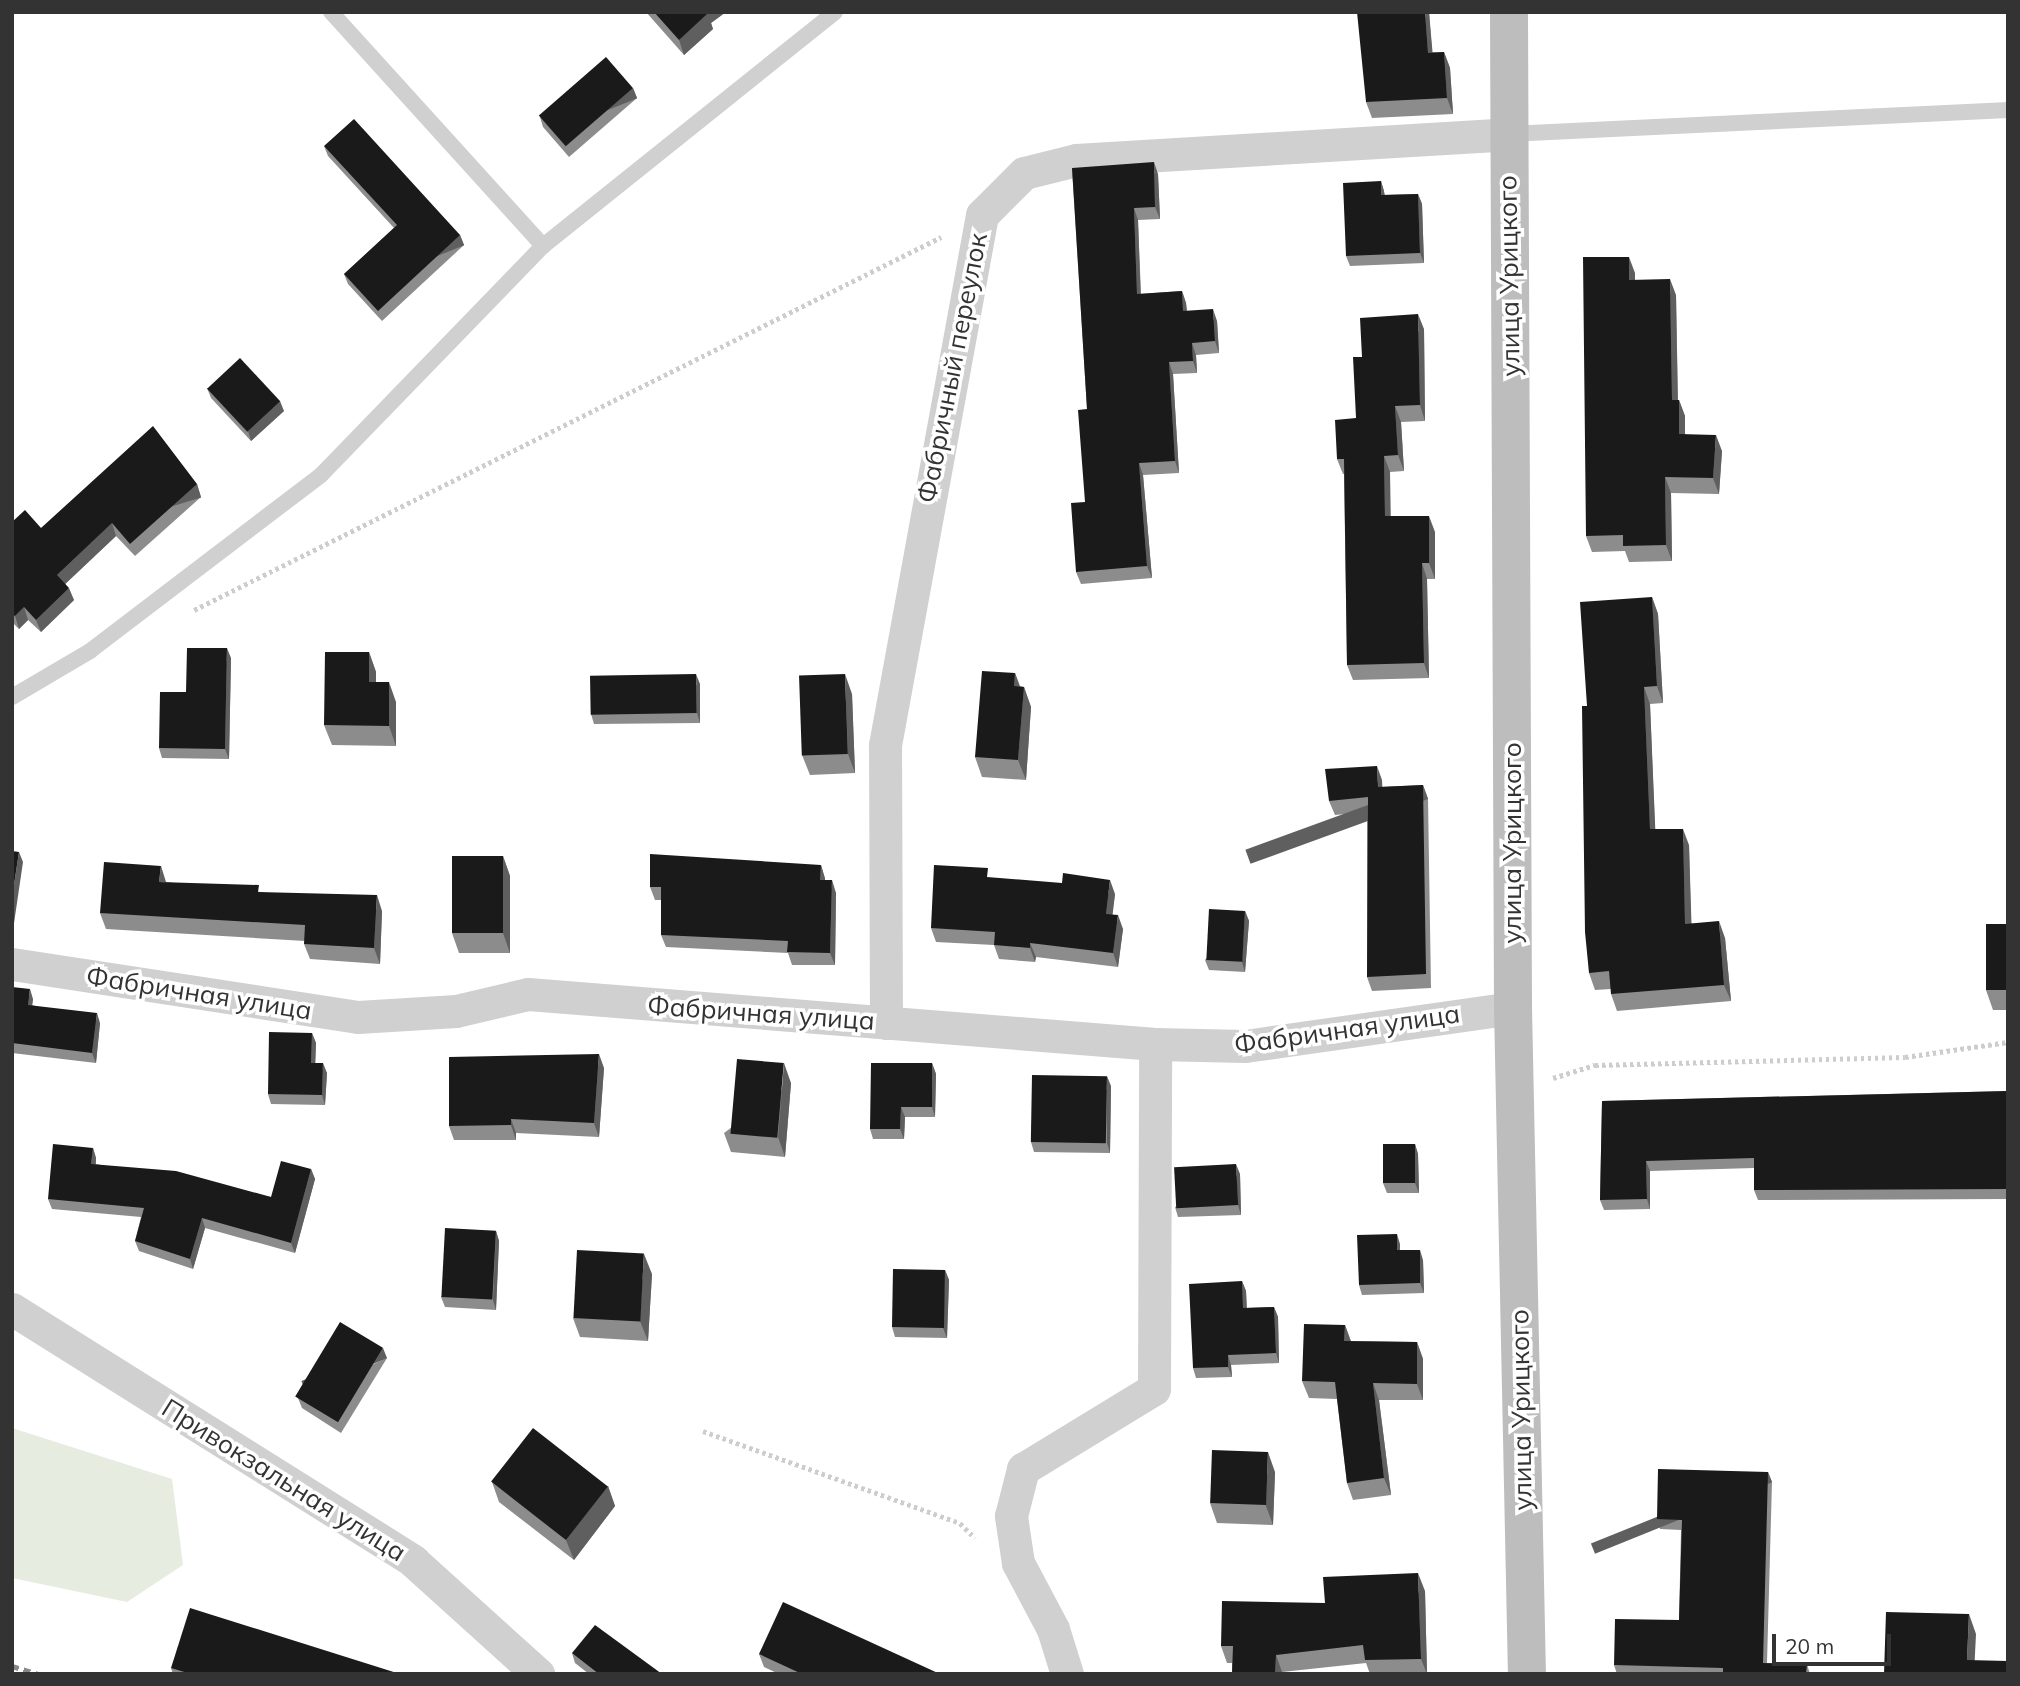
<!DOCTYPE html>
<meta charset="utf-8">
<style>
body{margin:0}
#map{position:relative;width:2020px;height:1686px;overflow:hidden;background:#fff;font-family:Mulish,sans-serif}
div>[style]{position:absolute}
.green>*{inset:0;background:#e6ecdf}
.path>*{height:4.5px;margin-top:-2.25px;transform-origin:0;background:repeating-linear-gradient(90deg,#cdcdcd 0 3.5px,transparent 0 7px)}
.lane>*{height:16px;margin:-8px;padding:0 8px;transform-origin:8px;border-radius:8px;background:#d0d0d0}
.street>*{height:33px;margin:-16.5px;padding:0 16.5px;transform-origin:16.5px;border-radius:16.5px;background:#d0d0d0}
.secondary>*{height:38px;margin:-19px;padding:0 19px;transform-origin:19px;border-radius:19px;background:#bdbdbd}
.rail>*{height:5px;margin-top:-2.5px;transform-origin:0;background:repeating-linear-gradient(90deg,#888 0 7px,transparent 0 12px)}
.wall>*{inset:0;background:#8c8c8c}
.shaded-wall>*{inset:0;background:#5f5f5f;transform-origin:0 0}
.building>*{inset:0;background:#1a1a1a;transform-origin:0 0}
span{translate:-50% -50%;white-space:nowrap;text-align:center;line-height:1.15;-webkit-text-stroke:7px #fff;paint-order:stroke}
.street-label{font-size:26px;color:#333}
.frame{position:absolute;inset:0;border:14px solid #333;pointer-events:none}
.scale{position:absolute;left:1772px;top:1634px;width:119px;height:32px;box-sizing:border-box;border:4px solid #333;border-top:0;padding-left:9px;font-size:21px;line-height:24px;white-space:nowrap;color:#333;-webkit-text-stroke:5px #fff;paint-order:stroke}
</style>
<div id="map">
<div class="green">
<i style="clip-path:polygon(12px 1428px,172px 1479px,183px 1565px,127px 1602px,12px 1578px)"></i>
</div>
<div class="path">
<i style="left:194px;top:610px;width:835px;rotate:-26.53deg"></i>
<i style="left:1553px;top:1078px;width:44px;rotate:-17.2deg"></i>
<i style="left:1595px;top:1065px;width:310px;rotate:-1.5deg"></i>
<i style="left:1905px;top:1057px;width:104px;rotate:-8.3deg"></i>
<i style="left:703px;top:1431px;width:273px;rotate:19.7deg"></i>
<i style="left:960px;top:1523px;width:21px;rotate:45deg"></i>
</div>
<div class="lane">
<i style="left:331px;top:12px;width:316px;rotate:47.8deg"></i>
<i style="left:1508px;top:134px;width:501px;rotate:-2.75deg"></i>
<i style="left:12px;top:697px;width:91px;rotate:-30.5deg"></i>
<i style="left:90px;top:651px;width:290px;rotate:-37.3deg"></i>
<i style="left:321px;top:475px;width:319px;rotate:-45.9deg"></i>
<i style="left:543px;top:246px;width:374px;rotate:-38.7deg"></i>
</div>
<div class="street">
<i style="left:12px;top:964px;width:350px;rotate:8.7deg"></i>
<i style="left:358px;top:1017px;width:98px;rotate:-3.5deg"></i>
<i style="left:456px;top:1011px;width:74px;rotate:-13.3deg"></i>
<i style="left:528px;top:994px;width:629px;rotate:4.56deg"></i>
<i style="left:1155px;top:1044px;width:90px;rotate:1.3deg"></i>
<i style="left:1245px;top:1046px;width:271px;rotate:-8.1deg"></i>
<i style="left:886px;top:1023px;width:278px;rotate:-90.2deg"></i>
<i style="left:885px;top:745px;width:539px;rotate:-79.63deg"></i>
<i style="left:982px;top:215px;width:59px;rotate:-45deg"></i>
<i style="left:1024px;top:173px;width:54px;rotate:-14deg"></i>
<i style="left:1076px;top:160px;width:433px;rotate:-3.4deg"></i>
<i style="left:12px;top:1309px;width:474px;rotate:32.1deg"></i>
<i style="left:413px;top:1561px;width:169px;rotate:42.1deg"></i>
<i style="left:1067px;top:1674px;width:47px;rotate:-107.3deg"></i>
<i style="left:1053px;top:1629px;width:75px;rotate:-117.9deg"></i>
<i style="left:1018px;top:1563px;width:48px;rotate:-98.5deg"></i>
<i style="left:1011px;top:1516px;width:49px;rotate:-75.7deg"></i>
<i style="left:1023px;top:1469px;width:153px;rotate:-31.4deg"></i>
<i style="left:1154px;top:1389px;width:345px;rotate:-89.8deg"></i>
</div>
<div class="secondary">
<i style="left:1509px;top:12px;width:996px;rotate:89.77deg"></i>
<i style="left:1513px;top:1008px;width:666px;rotate:88.8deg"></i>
</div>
<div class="rail">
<i style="left:12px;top:1666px;width:28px;rotate:17deg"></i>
</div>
<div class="wall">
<i style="clip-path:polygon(646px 12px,726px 12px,711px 23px,713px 29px,684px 55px)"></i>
<i style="clip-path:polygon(1429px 12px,1432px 52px,1444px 52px,1450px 68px,1453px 114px,1372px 118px,1366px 102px)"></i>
<i style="clip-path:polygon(633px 88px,637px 98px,569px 157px,543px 127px,540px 117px)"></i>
<i style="clip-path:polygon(324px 146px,460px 235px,464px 245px,382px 321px,348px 284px,344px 274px,394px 228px,328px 156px)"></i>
<i style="clip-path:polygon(1072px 168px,1158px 174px,1160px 219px,1138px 220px,1141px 294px,1182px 291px,1186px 303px,1187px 311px,1217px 321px,1219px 353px,1196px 355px,1197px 373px,1173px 374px,1179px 473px,1143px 475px,1152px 578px,1081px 584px,1076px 572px,1085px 502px,1087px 409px)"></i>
<i style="clip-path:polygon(1381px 181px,1385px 195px,1418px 194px,1422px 204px,1424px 263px,1350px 266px,1346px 256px)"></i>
<i style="clip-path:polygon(1635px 273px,1635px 280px,1676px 295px,1678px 400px,1679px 400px,1685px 416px,1685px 434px,1722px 451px,1719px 494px,1671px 493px,1672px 561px,1629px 562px,1625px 551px,1592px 552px,1586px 536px)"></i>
<i style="clip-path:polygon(1424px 329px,1425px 421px,1401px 422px,1404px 471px,1390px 472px,1390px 516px,1435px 532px,1435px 579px,1427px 579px,1429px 678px,1353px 680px,1347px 665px,1344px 474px,1343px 474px,1337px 459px,1356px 418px,1362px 357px)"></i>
<i style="clip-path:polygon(207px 388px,284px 411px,251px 441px,211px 398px)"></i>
<i style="clip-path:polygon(197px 484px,201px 497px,135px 556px,116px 536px,65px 584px,74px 600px,41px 632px,28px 620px,19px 629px,12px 622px,12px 522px,41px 528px)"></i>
<i style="clip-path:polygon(1652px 597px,1658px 614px,1663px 703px,1650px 704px,1655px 829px,1689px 845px,1691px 923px,1725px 938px,1731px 1001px,1617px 1011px,1611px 994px,1611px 989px,1595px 990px,1589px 973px,1587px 706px)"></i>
<i style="clip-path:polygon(369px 652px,376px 672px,376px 682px,396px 702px,396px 746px,332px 745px,324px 725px)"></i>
<i style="clip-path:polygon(231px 658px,229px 759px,162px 758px,159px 748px,186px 692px)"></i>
<i style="clip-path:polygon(1015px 673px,1020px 686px,1024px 687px,1031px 707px,1026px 780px,982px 777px,975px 757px)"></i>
<i style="clip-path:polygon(700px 684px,700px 723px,594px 724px,591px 714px)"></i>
<i style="clip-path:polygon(852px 694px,855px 773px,810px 775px,802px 755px)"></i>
<i style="clip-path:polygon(1382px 780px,1382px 787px,1423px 785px,1428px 799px,1431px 988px,1372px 991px,1367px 977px,1367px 812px,1335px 815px,1329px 801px)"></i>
<i style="clip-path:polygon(503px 856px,510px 876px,510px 953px,459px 953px,452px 933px)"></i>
<i style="clip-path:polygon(821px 865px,825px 880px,836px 893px,835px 965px,792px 965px,788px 953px,666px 947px,661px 935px,661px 900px,655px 900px,650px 887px)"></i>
<i style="clip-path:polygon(991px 878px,1115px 894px,1112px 915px,1123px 929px,1118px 967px,1036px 957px,1035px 962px,999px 959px,994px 945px,936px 942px,931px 928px)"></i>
<i style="clip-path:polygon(166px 882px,261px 892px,382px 911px,380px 964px,310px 959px,304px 944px,305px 941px,106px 929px,100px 913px)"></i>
<i style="clip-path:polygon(1245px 911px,1249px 921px,1245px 972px,1209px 970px,1205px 960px)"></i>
<i style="clip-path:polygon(2008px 924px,2008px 1010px,1993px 1010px,1986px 990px)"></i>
<i style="clip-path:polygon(12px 987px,33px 999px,32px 1005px,100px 1023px,96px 1063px,12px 1053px)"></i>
<i style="clip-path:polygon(312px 1033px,316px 1043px,315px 1063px,327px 1073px,325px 1105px,271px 1104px,268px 1094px)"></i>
<i style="clip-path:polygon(932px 1063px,936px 1074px,935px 1117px,905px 1117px,904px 1139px,873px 1139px,870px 1129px)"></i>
<i style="clip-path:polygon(604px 1068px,599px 1137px,516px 1133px,516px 1140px,454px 1140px,449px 1126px)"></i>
<i style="clip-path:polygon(791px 1083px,785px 1157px,731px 1152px,724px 1133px)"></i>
<i style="clip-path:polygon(1111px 1086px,1110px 1153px,1034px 1152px,1031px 1142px)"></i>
<i style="clip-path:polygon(2008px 1091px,2008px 1199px,1758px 1200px,1754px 1190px,1754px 1168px,1650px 1171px,1650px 1209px,1604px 1210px,1600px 1200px,1602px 1101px)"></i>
<i style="clip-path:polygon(1415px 1144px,1418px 1154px,1419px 1193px,1387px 1193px,1383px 1183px)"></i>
<i style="clip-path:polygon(93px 1148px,96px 1158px,96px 1164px,271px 1197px,311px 1169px,315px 1179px,295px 1253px,205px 1228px,193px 1269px,139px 1251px,135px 1241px,141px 1217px,52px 1209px,48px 1199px)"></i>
<i style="clip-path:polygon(1240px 1174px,1241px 1215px,1178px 1217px,1175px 1207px)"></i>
<i style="clip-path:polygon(496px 1231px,499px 1241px,496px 1310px,445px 1307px,441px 1297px)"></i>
<i style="clip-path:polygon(1400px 1244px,1400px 1250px,1423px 1260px,1424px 1293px,1362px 1295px,1359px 1285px)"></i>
<i style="clip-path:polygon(945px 1270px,949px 1280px,947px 1338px,895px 1337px,892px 1327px)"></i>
<i style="clip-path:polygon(652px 1274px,648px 1341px,580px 1337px,573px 1318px)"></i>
<i style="clip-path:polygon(1242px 1281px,1246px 1291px,1247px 1308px,1274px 1307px,1278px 1317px,1279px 1363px,1231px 1365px,1232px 1377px,1196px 1378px,1193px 1368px)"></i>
<i style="clip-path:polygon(1345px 1325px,1351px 1341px,1417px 1342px,1423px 1359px,1423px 1400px,1379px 1400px,1391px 1495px,1353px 1500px,1347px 1483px,1337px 1399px,1309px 1398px,1302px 1381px)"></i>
<i style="clip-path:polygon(387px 1358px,341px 1433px,302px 1408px,298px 1398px)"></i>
<i style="clip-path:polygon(1275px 1472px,1273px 1525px,1217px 1523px,1210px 1503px)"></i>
<i style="clip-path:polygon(1768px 1472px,1772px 1482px,1767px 1663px,1807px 1664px,1810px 1674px,1617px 1674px,1614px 1665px,1679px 1620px,1681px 1530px,1660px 1529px,1657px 1519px)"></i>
<i style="clip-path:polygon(492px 1482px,608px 1486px,615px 1506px,574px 1560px,499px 1502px)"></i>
<i style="clip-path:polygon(1425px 1591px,1427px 1674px,1370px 1674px,1366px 1663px,1282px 1672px,1282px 1674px,1232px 1674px,1232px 1663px,1227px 1663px,1221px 1646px)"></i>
<i style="clip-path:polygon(572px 1653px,662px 1674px,589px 1674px,575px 1663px)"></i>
<i style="clip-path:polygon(759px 1654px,940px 1674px,779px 1674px,764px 1667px)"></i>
<i style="clip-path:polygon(171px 1668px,400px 1674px,173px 1674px)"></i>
</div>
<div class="shaded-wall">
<i style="clip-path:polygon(704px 12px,726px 12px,711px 23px,713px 29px,684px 55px,679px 40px)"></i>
<i style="clip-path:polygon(1425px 12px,1429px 12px,1434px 69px,1428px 53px)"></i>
<i style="clip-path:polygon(1444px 52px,1450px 68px,1453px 114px,1447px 98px)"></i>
<i style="left:633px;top:88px;width:11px;height:90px;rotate:68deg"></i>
<i style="clip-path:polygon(1154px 162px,1158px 174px,1160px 219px,1155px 207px)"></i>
<i style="clip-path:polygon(1381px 181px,1384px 191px,1385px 205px,1381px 195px)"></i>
<i style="clip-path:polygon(1418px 194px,1422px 204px,1424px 263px,1420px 253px)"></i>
<i style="clip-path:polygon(1134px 208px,1138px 220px,1141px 306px,1137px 294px)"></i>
<i style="left:460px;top:235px;width:11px;height:112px;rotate:68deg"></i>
<i style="clip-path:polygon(1629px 257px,1635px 273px,1635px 296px,1629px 280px)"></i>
<i style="clip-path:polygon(1670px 279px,1676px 295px,1678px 416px,1672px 400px)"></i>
<i style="clip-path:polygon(1182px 291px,1186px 303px,1188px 323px,1183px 311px)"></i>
<i style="clip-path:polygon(1213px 309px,1217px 321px,1219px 353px,1215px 341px)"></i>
<i style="clip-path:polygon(1418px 314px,1424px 329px,1425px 421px,1420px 405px)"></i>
<i style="clip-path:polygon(1192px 343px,1196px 355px,1197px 373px,1193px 361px)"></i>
<i style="clip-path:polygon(1169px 362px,1173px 374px,1179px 473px,1175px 461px)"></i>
<i style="clip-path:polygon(1679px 400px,1685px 416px,1685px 449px,1679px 434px)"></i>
<i style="clip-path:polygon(280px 401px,284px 411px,251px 441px,248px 431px)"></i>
<i style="clip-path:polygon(1395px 406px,1401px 422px,1404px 471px,1398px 455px)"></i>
<i style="clip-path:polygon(1716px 435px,1722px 451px,1719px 494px,1713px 478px)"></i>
<i style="clip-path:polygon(1384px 456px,1390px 472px,1391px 531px,1385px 516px)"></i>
<i style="clip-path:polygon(1139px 463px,1143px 475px,1152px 578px,1147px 566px)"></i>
<i style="clip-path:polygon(1665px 477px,1671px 493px,1672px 561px,1666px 545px)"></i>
<i style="left:197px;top:484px;width:14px;height:90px;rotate:73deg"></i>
<i style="clip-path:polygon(1429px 516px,1435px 532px,1435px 579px,1429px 563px)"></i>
<i style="clip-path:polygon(112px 523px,116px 536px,61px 588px,57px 575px)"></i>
<i style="clip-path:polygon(1422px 563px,1427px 579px,1429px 678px,1424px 663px)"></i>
<i style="clip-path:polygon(69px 588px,74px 600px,41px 632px,36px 620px)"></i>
<i style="clip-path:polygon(1652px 597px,1658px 614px,1663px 703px,1657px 686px)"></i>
<i style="clip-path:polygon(24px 607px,28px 620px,19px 629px,15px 616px)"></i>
<i style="clip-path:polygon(227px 648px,231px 658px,229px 759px,225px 749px)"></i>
<i style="clip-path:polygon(369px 652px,376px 672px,376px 701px,369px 682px)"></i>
<i style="clip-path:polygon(1015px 673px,1022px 693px,1014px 686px)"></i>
<i style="clip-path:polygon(696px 674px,700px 684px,700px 723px,697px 713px)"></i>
<i style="clip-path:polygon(845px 674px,852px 694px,855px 773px,848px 754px)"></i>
<i style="clip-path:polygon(389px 682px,396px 702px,396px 746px,389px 726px)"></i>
<i style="clip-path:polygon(1024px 687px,1031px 707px,1026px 780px,1018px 760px)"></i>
<i style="clip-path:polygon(1644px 687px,1650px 704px,1656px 846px,1650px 829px)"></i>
<i style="clip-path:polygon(1377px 766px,1382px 780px,1383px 801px,1378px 787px)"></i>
<i style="left:1423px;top:785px;width:15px;height:189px;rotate:70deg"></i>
<i style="clip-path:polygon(1683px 829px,1689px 845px,1692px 941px,1685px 924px)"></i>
<i style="clip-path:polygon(19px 852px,23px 862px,13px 930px,12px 898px)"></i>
<i style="clip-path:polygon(503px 856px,510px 876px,510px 953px,503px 933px)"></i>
<i style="clip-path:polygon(821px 865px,825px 878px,825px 892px,820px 880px)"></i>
<i style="clip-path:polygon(161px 866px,166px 882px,159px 882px)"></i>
<i style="clip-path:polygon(832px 880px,836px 893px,835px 965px,830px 953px)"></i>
<i style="clip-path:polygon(1110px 880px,1115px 894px,1111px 928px,1106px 914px)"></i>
<i style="clip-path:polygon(377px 895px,382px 911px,380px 964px,374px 948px)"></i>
<i style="clip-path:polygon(1245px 911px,1249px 921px,1245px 972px,1242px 962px)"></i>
<i style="clip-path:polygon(1118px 915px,1123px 929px,1118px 967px,1113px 953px)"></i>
<i style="clip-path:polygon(1719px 921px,1725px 938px,1731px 1001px,1724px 985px)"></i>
<i style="clip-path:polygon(1030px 943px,1036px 957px,1035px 962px,1030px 948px)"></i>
<i style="clip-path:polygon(30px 989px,33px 999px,31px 1015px,28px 1005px)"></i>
<i style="clip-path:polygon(97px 1013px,100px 1023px,96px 1063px,92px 1053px)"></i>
<i style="clip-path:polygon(312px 1033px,316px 1043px,315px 1073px,311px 1063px)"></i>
<i style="clip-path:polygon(599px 1054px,604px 1068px,599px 1137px,594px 1123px)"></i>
<i style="clip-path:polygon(323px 1063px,327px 1073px,325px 1105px,322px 1095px)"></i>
<i style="clip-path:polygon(784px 1063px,791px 1083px,785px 1157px,778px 1137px)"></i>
<i style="clip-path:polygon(932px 1063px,936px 1074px,935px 1117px,932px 1107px)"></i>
<i style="clip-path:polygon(1107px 1076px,1111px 1086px,1110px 1153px,1107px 1143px)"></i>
<i style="clip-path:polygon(901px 1107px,905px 1117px,904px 1139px,900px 1129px)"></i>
<i style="clip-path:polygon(511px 1119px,516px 1133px,516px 1140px,511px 1125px)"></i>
<i style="clip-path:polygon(1415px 1144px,1418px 1154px,1419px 1193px,1415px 1183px)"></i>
<i style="clip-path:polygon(93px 1148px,96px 1158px,95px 1174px,91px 1164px)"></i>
<i style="clip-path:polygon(1646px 1161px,1650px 1171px,1650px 1209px,1647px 1199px)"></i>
<i style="clip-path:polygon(1236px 1164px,1240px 1174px,1241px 1215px,1238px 1205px)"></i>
<i style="clip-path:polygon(311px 1169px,315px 1179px,295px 1253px,291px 1243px)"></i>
<i style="clip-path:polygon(202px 1218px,205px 1228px,193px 1269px,190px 1259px)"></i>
<i style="clip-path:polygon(496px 1231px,499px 1241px,496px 1310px,493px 1300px)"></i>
<i style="clip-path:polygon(1397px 1234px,1400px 1244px,1400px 1260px,1397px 1250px)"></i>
<i style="clip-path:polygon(1420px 1250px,1423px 1260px,1424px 1293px,1420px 1283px)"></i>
<i style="clip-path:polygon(644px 1254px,652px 1274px,648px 1341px,640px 1321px)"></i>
<i style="clip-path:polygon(945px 1270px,949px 1280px,947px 1338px,943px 1328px)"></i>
<i style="clip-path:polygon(1242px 1281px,1246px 1291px,1247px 1318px,1243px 1308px)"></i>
<i style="clip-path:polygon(1274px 1307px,1278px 1317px,1279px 1363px,1276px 1353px)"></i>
<i style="clip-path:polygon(1345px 1325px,1351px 1342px,1344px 1341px)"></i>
<i style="clip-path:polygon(1417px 1342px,1423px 1359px,1423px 1400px,1417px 1384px)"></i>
<i style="left:383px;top:1348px;width:11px;height:88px;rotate:68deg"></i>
<i style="clip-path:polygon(1228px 1355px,1231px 1365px,1232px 1377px,1228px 1367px)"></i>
<i style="clip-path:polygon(1373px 1383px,1379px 1400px,1391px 1495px,1384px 1478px)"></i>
<i style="clip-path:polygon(1268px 1452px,1275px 1472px,1273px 1525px,1266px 1506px)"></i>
<i style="left:1768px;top:1472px;width:11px;height:191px;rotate:68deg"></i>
<i style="clip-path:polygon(608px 1486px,615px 1506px,574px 1560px,566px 1540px)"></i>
<i style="clip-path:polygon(1418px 1573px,1425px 1591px,1427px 1674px,1421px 1659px)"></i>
<i style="clip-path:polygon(1969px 1614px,1976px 1634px,1974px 1674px,1967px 1660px)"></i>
<i style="clip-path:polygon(1276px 1655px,1282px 1672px,1282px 1674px,1275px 1674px)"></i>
</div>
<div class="building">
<i style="clip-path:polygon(654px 12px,705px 12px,707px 14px,679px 40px)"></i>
<i style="clip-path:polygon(1357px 12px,1425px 12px,1428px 53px,1444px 52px,1447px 98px,1366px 102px)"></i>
<i style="left:606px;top:57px;width:41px;height:89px;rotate:49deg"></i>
<i style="clip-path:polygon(354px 119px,460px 235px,378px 311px,344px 274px,397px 225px,324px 146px)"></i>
<i style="clip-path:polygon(1154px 162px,1155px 207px,1134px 208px,1137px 294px,1182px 291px,1183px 311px,1213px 309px,1215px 341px,1192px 343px,1193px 361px,1169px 362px,1175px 461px,1139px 463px,1147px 566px,1076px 572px,1071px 503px,1085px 502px,1078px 410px,1087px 409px,1072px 168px)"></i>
<i style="clip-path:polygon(1381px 181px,1381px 195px,1418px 194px,1420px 253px,1346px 256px,1343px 183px)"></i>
<i style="clip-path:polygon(1583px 257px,1629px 257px,1629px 280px,1670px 279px,1672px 400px,1679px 400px,1679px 434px,1716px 435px,1713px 478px,1665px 477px,1666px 545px,1623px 546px,1623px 535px,1586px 536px)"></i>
<i style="clip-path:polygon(1418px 314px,1420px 405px,1395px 406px,1398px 455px,1384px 456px,1385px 516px,1429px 516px,1429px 563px,1422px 563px,1424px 663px,1347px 665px,1344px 459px,1337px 459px,1335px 420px,1356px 418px,1353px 357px,1362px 357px,1360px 318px)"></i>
<i style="left:240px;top:358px;width:59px;height:45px;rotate:47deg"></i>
<i style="clip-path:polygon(153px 426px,197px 484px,130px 544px,112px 523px,57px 575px,69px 588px,36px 620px,24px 607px,15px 616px,12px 614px,12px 522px,25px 510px,41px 528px)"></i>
<i style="clip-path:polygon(1652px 597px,1657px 686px,1644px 687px,1650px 829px,1683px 829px,1685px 924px,1719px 921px,1724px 985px,1611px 994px,1609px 971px,1589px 973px,1585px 932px,1582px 706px,1587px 706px,1580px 602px)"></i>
<i style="clip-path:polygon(187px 648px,227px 648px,225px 749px,159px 748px,160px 692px,186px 692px)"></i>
<i style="clip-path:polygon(325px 652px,369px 652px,369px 682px,389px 682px,389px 726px,324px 725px)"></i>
<i style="clip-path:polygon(982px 671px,1015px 673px,1014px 686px,1024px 687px,1018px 760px,975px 757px)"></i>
<i style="left:696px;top:674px;width:39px;height:106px;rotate:89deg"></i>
<i style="left:845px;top:674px;width:80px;height:46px;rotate:88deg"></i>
<i style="clip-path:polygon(1377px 766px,1378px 787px,1423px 785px,1426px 974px,1367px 977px,1368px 797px,1329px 801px,1325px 769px)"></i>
<i style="clip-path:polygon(12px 851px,19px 852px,12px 898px)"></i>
<i style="clip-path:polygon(650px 854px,821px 865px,820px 880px,832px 880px,830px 953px,787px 952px,788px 941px,661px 935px,661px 887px,650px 887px)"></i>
<i style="left:452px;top:856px;width:51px;height:77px"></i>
<i style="clip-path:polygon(104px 862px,161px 866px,159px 882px,259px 885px,258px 892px,377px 895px,374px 948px,304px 944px,305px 925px,100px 913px)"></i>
<i style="clip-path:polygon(934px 865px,988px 868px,987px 877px,1062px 883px,1063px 873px,1110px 880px,1106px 914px,1118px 915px,1113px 953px,1030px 943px,1030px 948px,994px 945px,995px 932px,931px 928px)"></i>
<i style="left:1209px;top:909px;width:36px;height:51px;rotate:3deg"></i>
<i style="left:1986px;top:924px;width:22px;height:66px"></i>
<i style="clip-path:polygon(12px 987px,30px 989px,28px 1005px,97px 1013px,92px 1053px,12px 1043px)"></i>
<i style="clip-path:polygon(269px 1032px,312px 1033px,311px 1063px,323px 1063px,322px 1095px,268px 1094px)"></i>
<i style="clip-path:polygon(599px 1054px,594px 1123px,511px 1119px,511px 1125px,449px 1126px,449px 1057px)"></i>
<i style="left:737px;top:1059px;width:47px;height:75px;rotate:5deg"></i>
<i style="clip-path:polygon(871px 1063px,932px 1063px,932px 1107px,901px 1107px,900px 1129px,870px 1129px)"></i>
<i style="left:1032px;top:1075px;width:75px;height:67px;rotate:1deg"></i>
<i style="clip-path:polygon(2008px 1091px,2008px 1189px,1754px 1190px,1754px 1158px,1646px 1161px,1647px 1199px,1600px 1200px,1602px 1101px)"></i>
<i style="clip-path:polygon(53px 1144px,93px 1148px,91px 1164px,176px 1171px,271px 1197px,281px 1161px,311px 1169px,291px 1243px,202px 1218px,190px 1259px,135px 1241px,144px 1208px,48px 1199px)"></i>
<i style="left:1383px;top:1144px;width:32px;height:39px"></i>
<i style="left:1236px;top:1164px;width:41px;height:62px;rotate:87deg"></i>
<i style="left:445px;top:1228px;width:51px;height:69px;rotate:3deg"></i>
<i style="clip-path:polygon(1397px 1234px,1397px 1250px,1420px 1250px,1420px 1283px,1359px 1285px,1357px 1235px)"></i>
<i style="left:577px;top:1250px;width:67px;height:68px;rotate:3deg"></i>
<i style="left:893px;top:1269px;width:52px;height:58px;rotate:1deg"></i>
<i style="clip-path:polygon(1242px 1281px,1243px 1308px,1274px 1307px,1276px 1353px,1228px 1355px,1228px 1367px,1193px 1368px,1189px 1284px)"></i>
<i style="left:340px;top:1322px;width:50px;height:87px;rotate:31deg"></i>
<i style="clip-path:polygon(1304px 1324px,1345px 1325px,1344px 1341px,1417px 1342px,1417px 1384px,1373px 1383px,1384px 1478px,1347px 1483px,1335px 1382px,1302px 1381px)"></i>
<i style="left:533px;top:1428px;width:95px;height:68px;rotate:38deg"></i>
<i style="left:1212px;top:1450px;width:56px;height:53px;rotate:2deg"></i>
<i style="clip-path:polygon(1658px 1469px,1768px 1472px,1763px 1663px,1807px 1664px,1806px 1674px,1723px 1674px,1723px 1668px,1614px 1665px,1615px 1619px,1679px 1620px,1682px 1520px,1657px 1519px)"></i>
<i style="clip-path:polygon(1418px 1573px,1421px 1659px,1365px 1660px,1363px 1645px,1276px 1655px,1275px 1674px,1232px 1674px,1233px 1646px,1221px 1646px,1222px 1601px,1325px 1603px,1323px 1577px)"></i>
<i style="clip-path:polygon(783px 1602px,940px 1674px,802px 1674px,759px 1654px)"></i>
<i style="clip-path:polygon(190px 1608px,400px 1674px,191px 1674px,171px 1668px)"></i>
<i style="clip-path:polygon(1886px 1612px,1969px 1614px,1967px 1660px,2008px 1661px,2008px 1674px,1884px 1674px)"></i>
<i style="clip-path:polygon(595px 1625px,662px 1674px,599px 1674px,572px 1653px)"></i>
</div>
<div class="street-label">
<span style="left:1509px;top:276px;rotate:-91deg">улица Урицкого</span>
<span style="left:952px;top:368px;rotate:-79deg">Фабричный переулок</span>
<span style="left:1512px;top:843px;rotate:-90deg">улица Урицкого</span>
<span style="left:199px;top:993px;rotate:9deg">Фабричная улица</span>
<span style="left:761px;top:1013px;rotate:4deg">Фабричная улица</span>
<span style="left:1347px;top:1029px;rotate:-8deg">Фабричная улица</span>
<span style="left:1521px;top:1410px;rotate:-91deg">улица Урицкого</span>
<span style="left:284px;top:1480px;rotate:32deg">Привокзальная улица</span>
</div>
<div class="frame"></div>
<div class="scale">20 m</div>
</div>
